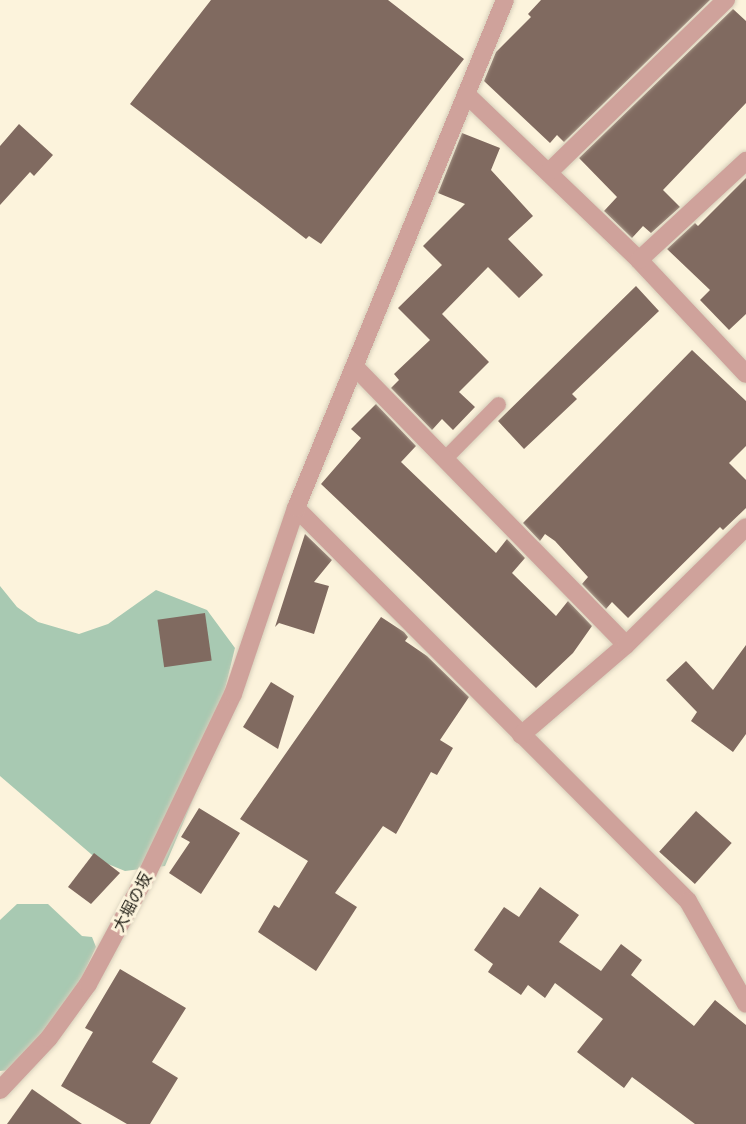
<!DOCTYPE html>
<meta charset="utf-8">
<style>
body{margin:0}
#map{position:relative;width:746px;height:1124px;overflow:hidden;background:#fcf3dc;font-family:"PT Sans Narrow","Noto Sans JP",sans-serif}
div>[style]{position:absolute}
.green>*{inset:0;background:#a8c9b2}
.building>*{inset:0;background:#806a60;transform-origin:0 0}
.roads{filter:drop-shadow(0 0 2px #d6ceba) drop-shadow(0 0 2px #d6ceba)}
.lane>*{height:15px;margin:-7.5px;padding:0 7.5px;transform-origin:7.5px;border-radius:7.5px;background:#cfa29b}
.street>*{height:18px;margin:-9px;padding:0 9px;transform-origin:9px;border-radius:9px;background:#cfa29b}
span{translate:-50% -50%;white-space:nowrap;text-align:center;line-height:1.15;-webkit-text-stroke:6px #fcf3dc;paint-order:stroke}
.street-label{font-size:16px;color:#29261d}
</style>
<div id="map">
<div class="green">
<i style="clip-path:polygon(0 586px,17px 607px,38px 622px,79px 634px,108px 624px,156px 590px,207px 610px,235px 648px,205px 771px,165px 866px,125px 871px,98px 860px,0 776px)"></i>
<i style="clip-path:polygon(17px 904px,48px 904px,82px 936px,92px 937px,96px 947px,80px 981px,48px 1028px,11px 1070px,0 1071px,0 920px)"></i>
</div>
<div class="building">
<i style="clip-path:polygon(211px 0,388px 0,464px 59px,321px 244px,309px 236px,306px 239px,130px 104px)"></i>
<i style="clip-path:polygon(541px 0,710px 0,564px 142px,557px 135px,550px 143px,484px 81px,496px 52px,531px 17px,528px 14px)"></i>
<i style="clip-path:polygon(733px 9px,746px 21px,746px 103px,663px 190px,680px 207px,651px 233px,643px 226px,632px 238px,604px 211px,617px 197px,579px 158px)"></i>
<i style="clip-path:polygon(19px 124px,53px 155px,34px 176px,30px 172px,0 205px,0 146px)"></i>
<i style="clip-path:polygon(462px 133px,500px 148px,491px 170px,533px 216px,508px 239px,543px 275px,519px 298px,488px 267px,442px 314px,489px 362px,459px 392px,475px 407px,453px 430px,442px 419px,432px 430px,391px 388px,399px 380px,394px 374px,430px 340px,398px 308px,442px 265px,423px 246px,465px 204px,438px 193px)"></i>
<i style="clip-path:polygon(746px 178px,746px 314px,729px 330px,700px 300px,710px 290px,667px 249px,695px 223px,698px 226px)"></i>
<i style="clip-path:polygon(636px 286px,659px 311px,572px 394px,577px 399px,524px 449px,498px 421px)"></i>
<i style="clip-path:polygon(692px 350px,746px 401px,746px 446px,729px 463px,746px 480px,746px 508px,723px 530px,720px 527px,628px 618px,612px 602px,606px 609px,582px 584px,588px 577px,555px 541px,545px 534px,540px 541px,523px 523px)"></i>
<i style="clip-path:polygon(376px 404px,416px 446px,401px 462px,496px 553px,507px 539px,525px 558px,512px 573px,556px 616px,568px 601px,592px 626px,573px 653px,536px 688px,321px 484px,361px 438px,351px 429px)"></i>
<i style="clip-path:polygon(305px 534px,332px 560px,314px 582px,329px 586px,314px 634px,279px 623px,275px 627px)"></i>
<i style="left:205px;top:613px;width:48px;height:48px;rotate:82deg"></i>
<i style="clip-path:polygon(381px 617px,404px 632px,408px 637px,405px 641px,427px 656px,469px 697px,440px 740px,453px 748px,437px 775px,431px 772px,396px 834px,383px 826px,335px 893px,357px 907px,316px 971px,258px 932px,274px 905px,279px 908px,308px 861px,240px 819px)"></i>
<i style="clip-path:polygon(746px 645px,746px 734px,733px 752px,691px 721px,697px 712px,666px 680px,686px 661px,713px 690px)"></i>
<i style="clip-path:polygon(271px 682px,294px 696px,278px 749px,243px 727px)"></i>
<i style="clip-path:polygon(199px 808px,240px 833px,201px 894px,169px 873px,190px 842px,181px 837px)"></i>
<i style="left:696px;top:811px;width:48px;height:55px;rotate:42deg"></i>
<i style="clip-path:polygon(94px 853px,120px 873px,91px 904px,68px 887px)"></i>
<i style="clip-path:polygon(540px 887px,579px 915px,559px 942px,601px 971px,621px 944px,642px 960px,631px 975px,694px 1026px,715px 1000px,746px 1025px,746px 1124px,695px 1124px,632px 1077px,624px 1088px,577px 1052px,603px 1019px,555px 983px,545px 998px,528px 985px,521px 995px,488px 972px,493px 964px,474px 950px,504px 907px,519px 917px)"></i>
<i style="clip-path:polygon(120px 969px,186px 1008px,152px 1062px,178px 1078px,150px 1124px,127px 1124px,61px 1086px,93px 1032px,85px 1028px)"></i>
<i style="clip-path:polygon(32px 1089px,82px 1124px,7px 1124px)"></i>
</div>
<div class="roads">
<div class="lane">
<i style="left:444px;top:459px;width:77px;rotate:-45.5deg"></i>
</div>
<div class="street">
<i style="left:466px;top:94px;width:240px;rotate:43.8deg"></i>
<i style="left:639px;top:260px;width:156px;rotate:46.8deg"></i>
<i style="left:549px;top:172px;width:247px;rotate:-44.2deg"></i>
<i style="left:639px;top:260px;width:146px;rotate:-42.8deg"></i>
<i style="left:355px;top:367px;width:388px;rotate:45.7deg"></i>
<i style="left:296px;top:508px;width:555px;rotate:45.07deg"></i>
<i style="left:688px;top:901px;width:118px;rotate:60.6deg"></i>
<i style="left:521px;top:735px;width:138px;rotate:-40.6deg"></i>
<i style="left:626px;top:645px;width:168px;rotate:-44.5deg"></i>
<i style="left:0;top:1090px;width:71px;rotate:-46.7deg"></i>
<i style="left:49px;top:1038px;width:67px;rotate:-54.2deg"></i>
<i style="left:88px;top:984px;width:125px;rotate:-61.8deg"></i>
<i style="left:147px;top:874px;width:199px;rotate:-64.5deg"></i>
<i style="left:233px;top:694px;width:196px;rotate:-71.3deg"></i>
<i style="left:296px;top:508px;width:549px;rotate:-67.64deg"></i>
</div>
</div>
<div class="street-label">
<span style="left:132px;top:902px;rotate:-62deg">大堀の坂</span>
</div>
</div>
